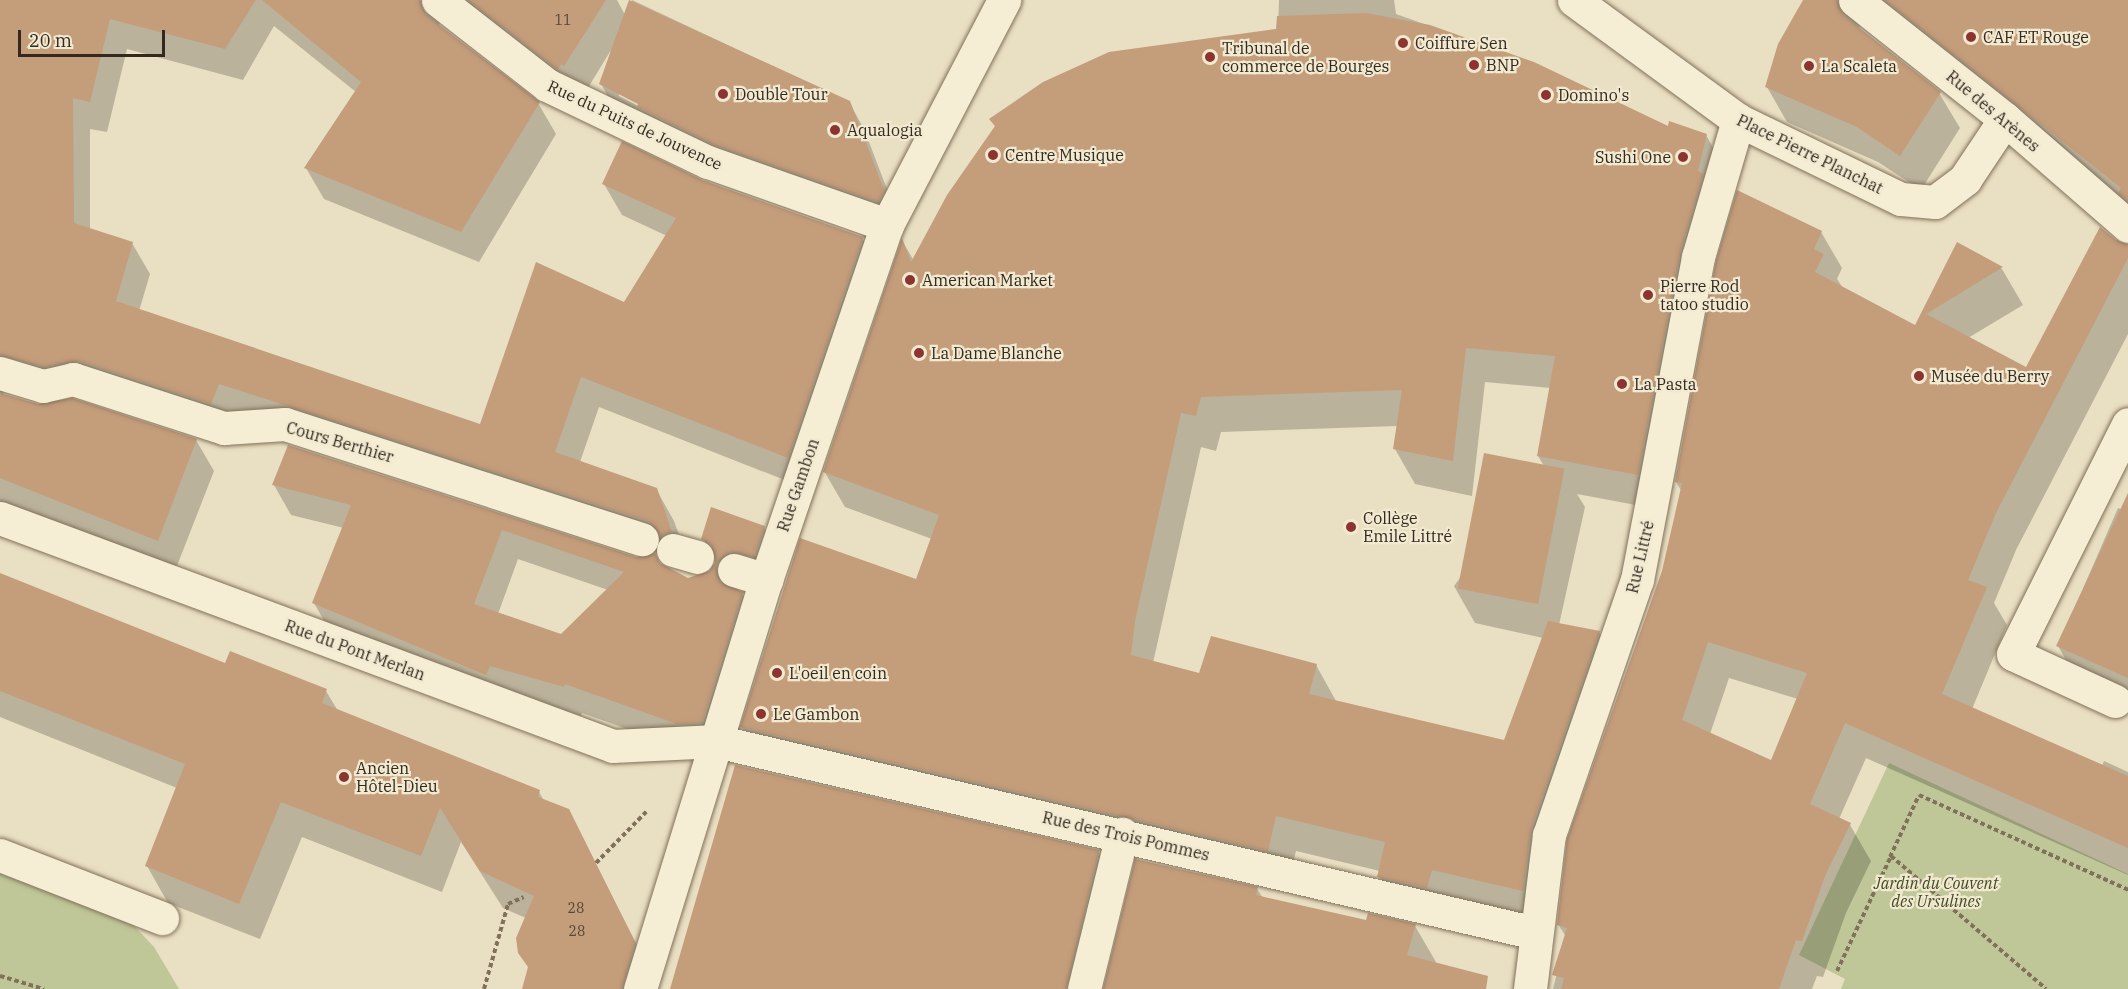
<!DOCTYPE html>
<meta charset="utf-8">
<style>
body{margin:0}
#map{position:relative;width:2128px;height:989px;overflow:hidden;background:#e9dfc2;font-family:"IBM Plex Serif",serif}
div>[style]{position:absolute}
.green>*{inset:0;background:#bfc697}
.shadow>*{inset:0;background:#0003}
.building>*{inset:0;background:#c49d7b;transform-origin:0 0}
.path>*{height:4px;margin-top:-2px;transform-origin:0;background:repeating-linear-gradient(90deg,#81715b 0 4.5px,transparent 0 7.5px)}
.roads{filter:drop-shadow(0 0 2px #81715b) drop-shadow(0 0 2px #81715b)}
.minor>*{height:33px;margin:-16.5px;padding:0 16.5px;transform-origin:16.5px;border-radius:16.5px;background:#f5edd4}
.dots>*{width:16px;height:16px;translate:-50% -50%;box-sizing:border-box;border:3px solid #f2e9d1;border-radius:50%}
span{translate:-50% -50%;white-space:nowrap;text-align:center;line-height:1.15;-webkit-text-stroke:4.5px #f2e9d1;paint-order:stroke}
.number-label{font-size:14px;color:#574635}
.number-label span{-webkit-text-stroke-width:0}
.poi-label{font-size:16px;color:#33291e}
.left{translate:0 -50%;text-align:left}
.right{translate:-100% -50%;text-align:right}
.street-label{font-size:16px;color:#33291e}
.park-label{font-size:16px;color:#424d26;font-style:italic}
.scale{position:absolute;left:18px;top:30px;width:147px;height:27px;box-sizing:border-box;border:3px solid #33291e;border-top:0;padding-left:8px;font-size:18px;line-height:21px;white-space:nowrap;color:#33291e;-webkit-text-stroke:4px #f2e9d1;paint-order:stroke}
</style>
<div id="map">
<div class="green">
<i style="clip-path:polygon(1889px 763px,2128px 874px,2128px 989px,1841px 989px,1845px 979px,1799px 955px)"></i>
<i style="clip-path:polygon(0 868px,123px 914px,154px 947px,179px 989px,0 989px)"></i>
</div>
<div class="shadow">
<i style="clip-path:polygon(evenodd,0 0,617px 0,625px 15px,632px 0,849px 102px,864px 129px,898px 218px,616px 110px,601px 84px,611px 50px,583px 96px,440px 20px,439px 27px,538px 103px,556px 134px,479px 262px,324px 199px,306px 168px,356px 92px,274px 26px,243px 80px,127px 49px,107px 132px,90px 129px,90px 230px,132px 243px,150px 274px,139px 311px,480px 426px,624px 304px,667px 236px,622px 215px,604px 184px,701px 181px,862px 238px,880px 269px,805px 488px,599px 407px,580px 462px,656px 489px,674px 521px,689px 563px,667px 552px,236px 414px,97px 392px,5px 390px,3px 395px,38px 406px,196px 440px,214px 471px,175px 571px,0 502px,0 0,619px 93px,646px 106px,644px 109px,619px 96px,619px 93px)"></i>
<i style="clip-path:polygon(evenodd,1279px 0,1394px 0,1396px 14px,1534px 63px,1669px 128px,1706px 135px,1726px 171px,1657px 509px,1577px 494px,1585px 507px,1559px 625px,1599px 632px,1619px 667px,1551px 865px,1543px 925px,1399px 912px,1379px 876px,1380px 871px,1296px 851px,1287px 885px,762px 762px,742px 727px,917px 581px,932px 539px,845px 507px,824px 471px,903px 242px,914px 261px,996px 128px,991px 120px,1278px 31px,1279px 0,1485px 382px,1551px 388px,1538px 456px,1544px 466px,1454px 586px,1475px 623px,1543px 638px,1505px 742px,1336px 701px,1316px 665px,1200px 675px,1153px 663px,1201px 447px,1216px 451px,1221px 432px,1398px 426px,1395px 449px,1415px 484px,1472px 496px,1485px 382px)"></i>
<i style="clip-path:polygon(1805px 0,2128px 0,2128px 211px,1860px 24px,1859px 29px,1939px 93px,1960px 128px,1921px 190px,1878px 162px,1787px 122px,1767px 87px)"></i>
<i style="clip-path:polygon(evenodd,1821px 232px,1842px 268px,1837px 279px,1843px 288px,1916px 327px,1958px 244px,2002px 269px,2023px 305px,1968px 338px,2027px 369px,2123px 246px,2128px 245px,2128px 334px,2016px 550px,1994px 603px,2007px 625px,1972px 709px,2102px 766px,2104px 761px,2128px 772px,2128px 875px,1866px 758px,1839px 819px,1850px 825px,1871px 861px,1846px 913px,1823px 977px,1817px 976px,1812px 989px,1553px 989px,1566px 937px,1558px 924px,1664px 572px,1682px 492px,1676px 482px,1821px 232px,1729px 678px,1798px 699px,1772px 762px,1710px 734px,1729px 678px)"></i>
<i style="clip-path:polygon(evenodd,289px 447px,660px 565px,688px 579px,710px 572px,716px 562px,703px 538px,764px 527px,781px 557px,736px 591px,742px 593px,759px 623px,695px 753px,582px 713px,581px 716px,331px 633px,314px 603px,344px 528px,291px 515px,274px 485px,289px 447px,518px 559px,608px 590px,561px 635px,498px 614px,518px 559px)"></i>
<i style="clip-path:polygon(2128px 499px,2128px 704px,2079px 683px,2058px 646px,2118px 508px,2123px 510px)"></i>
<i style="clip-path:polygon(0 574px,226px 665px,326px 691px,338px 711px,539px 792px,544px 801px,568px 810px,655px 980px,653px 989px,524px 989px,529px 968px,526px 918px,503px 908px,461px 842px,442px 892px,302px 837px,260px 939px,168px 903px,147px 866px,177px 788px,0 717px)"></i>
<i style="clip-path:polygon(1098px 851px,1119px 888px,1094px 989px,672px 989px)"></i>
<i style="clip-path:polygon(1257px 889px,1263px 898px,1367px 922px,1415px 926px,1436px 962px,1431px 979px,1436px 989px,1105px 989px)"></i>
</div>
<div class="building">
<i style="clip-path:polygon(0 0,256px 0,225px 49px,110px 19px,90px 102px,73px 98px,74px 223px,133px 242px,116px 301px,480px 424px,536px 262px,624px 302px,676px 218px,602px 184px,622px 141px,702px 180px,863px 237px,788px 458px,581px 377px,555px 452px,657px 488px,672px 532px,660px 536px,648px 521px,219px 384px,211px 404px,79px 361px,44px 367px,0 355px)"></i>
<i style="clip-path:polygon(262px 0,420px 0,426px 15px,540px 102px,461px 232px,304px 168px,361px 82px)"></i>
<i style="clip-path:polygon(468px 0,606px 0,564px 66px,561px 64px,558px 70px)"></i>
<i style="clip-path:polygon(629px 0,850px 101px,884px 190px,878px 202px,715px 145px,637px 107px,638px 104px,599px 84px)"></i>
<i style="clip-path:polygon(1803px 0,1837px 0,1843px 15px,1941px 92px,1900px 156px,1857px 127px,1765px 87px,1778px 44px)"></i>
<i style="clip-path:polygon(1885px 0,2128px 0,2128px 201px,2118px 193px,2121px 188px)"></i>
<i style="clip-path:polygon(1366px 13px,1430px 25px,1534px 62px,1668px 126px,1669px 121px,1707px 134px,1698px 171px,1703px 174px,1680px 253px,1638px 475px,1537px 456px,1555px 356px,1466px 348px,1453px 461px,1393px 449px,1402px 390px,1201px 397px,1196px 416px,1181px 413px,1135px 621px,1131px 655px,1199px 673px,1211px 636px,1317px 664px,1309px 694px,1504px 740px,1548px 621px,1600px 631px,1531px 829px,1523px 891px,1432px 870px,1427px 888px,1377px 877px,1385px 842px,1276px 816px,1268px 851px,740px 727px,800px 538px,916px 579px,939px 515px,823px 472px,902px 238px,911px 262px,947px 195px,995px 126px,989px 119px,1043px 82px,1109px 52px,1276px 29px,1277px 16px)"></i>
<i style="clip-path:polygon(evenodd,1737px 190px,1822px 231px,1814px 249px,1824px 254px,1815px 272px,1915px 325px,1957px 242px,2003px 267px,1926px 314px,2026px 367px,2100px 227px,2116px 240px,2128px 244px,2128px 258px,1996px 513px,1968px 580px,1987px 587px,1942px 694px,2128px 776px,2128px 848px,1845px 723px,1810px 804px,1851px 823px,1825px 876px,1802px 941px,1796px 940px,1779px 989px,1561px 989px,1564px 978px,1552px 975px,1567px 928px,1557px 925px,1567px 839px,1662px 571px,1682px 483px,1675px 482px,1716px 261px,1737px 190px,1708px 642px,1807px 673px,1771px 760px,1682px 720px,1708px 642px)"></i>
<i style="clip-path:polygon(0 393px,38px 404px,72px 398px,197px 439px,158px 541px,0 478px)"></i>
<i style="clip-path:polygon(evenodd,288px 445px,636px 557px,655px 553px,660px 563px,688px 578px,709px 571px,715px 563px,711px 545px,701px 539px,711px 507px,765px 526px,754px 557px,730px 552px,716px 564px,720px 582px,743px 592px,702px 723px,677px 724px,565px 684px,564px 687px,490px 666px,486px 675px,312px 603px,351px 505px,272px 485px,288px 445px,502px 530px,624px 572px,561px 634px,474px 604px,502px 530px)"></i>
<i style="left:1484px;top:453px;width:82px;height:138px;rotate:11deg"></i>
<i style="clip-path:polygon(2128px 493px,2128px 678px,2056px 646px)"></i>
<i style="clip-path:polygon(0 573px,225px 663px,230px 651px,327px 689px,322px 703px,540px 790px,538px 797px,569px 809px,635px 942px,622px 989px,522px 989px,528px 967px,518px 953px,516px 938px,534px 896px,480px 871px,440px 808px,421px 856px,281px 802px,239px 904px,145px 866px,185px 764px,0 691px)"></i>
<i style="clip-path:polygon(735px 765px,1099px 850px,1066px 989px,670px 989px)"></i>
<i style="clip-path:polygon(1135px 859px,1258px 887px,1256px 895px,1366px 920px,1368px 913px,1416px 924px,1407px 955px,1488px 976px,1486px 989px,1103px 989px)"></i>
</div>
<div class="path">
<i style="left:1890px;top:857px;width:68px;rotate:-64.9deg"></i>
<i style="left:1919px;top:795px;width:230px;rotate:24.4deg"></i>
<i style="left:596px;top:863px;width:74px;rotate:-45.5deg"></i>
<i style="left:1837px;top:971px;width:127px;rotate:-64.8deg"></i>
<i style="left:1891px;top:856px;width:204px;rotate:40.6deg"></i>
<i style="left:0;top:976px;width:46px;rotate:16.5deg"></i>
<i style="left:484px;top:989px;width:88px;rotate:-74.2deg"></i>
<i style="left:508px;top:904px;width:17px;rotate:-24deg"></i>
</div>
<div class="roads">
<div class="minor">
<i style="left:438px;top:0;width:138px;rotate:37.9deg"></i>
<i style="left:547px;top:85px;width:178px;rotate:25.6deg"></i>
<i style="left:708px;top:162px;width:190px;rotate:19.4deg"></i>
<i style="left:1574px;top:0;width:203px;rotate:36.2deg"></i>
<i style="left:1738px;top:120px;width:181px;rotate:25.9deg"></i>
<i style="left:1901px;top:199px;width:34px;rotate:5deg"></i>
<i style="left:1935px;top:202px;width:38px;rotate:-37deg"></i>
<i style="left:1965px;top:179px;width:72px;rotate:-56.3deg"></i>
<i style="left:1855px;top:0;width:191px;rotate:38.4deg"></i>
<i style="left:2005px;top:119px;width:163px;rotate:41deg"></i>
<i style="left:0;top:373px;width:45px;rotate:16.8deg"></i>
<i style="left:43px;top:386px;width:31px;rotate:-13deg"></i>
<i style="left:73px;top:379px;width:159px;rotate:18deg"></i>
<i style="left:224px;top:428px;width:61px;rotate:-3.8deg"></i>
<i style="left:285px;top:424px;width:375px;rotate:17.9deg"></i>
<i style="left:0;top:518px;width:654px;rotate:20.4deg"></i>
<i style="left:613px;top:746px;width:103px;rotate:-2.8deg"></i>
<i style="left:716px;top:741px;width:841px;rotate:13.19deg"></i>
<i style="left:673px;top:550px;width:25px;rotate:16deg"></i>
<i style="left:734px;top:570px;width:34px;rotate:17deg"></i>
<i style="left:2115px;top:701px;width:112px;rotate:-155.3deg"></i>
<i style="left:2013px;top:654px;width:257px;rotate:-63.4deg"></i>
<i style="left:0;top:855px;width:174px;rotate:21.3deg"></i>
<i style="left:640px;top:989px;width:428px;rotate:-72.9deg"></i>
<i style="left:766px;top:580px;width:375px;rotate:-71.2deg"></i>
<i style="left:887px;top:225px;width:254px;rotate:-62.5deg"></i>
<i style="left:1084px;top:989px;width:160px;rotate:-76.2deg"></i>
<i style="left:1530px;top:989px;width:155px;rotate:-83deg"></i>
<i style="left:1549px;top:835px;width:270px;rotate:-71deg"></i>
<i style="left:1637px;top:580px;width:329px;rotate:-79.3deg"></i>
<i style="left:1698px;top:257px;width:143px;rotate:-73.7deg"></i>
</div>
</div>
<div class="dots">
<i style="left:1971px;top:37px;background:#8b3430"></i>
<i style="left:1403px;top:43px;background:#8b3430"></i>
<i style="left:1210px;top:57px;background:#8b3430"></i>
<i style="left:1474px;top:65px;background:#8b3430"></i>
<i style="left:1809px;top:66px;background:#8b3430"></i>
<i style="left:723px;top:94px;background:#8b3430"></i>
<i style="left:1546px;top:95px;background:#8b3430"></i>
<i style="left:835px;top:130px;background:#8b3430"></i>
<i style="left:993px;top:155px;background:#8b3430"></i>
<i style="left:1683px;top:157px;background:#8b3430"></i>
<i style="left:910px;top:280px;background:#8b3430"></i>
<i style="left:1648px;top:295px;background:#8b3430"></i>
<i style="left:919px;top:353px;background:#8b3430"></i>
<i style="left:1919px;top:376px;background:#8b3430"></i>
<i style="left:1622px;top:384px;background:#8b3430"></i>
<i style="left:1351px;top:527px;background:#8b3430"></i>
<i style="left:777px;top:673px;background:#8b3430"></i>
<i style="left:761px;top:714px;background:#8b3430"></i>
<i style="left:344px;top:777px;background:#8b3430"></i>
</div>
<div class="number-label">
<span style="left:563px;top:20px">11</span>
<span style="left:576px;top:908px">28</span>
<span style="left:577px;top:931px">28</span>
</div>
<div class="poi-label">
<span class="left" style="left:1983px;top:37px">CAF ET Rouge</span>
<span class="left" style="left:1415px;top:43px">Coiffure Sen</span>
<span class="left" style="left:1222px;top:57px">Tribunal de<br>commerce de Bourges</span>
<span class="left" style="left:1486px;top:65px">BNP</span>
<span class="left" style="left:1821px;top:66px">La Scaleta</span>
<span class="left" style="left:735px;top:94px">Double Tour</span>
<span class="left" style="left:1558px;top:95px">Domino's</span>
<span class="left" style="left:847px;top:130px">Aqualogia</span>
<span class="left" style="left:1005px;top:155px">Centre Musique</span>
<span class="right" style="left:1671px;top:157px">Sushi One</span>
<span class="left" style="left:922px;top:280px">American Market</span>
<span class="left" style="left:1660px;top:295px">Pierre Rod<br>tatoo studio</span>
<span class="left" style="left:931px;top:353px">La Dame Blanche</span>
<span class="left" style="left:1931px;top:376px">Musée du Berry</span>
<span class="left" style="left:1634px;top:384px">La Pasta</span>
<span class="left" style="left:1363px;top:527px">Collège<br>Emile Littré</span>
<span class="left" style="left:789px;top:673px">L'oeil en coin</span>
<span class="left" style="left:773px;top:714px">Le Gambon</span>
<span class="left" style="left:356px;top:777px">Ancien<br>Hôtel-Dieu</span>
</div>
<div class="street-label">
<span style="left:1993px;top:111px;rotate:40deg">Rue des Arènes</span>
<span style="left:635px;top:125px;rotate:25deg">Rue du Puits de Jouvence</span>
<span style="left:1810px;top:154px;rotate:26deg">Place Pierre Planchat</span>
<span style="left:340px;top:442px;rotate:16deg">Cours Berthier</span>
<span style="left:798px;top:485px;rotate:-71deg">Rue Gambon</span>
<span style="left:1640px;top:557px;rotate:-77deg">Rue Littré</span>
<span style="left:355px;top:650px;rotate:20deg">Rue du Pont Merlan</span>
<span style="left:1126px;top:836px;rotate:13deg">Rue des Trois Pommes</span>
</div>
<div class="park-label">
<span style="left:1936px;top:892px">Jardin du Couvent<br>des Ursulines</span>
</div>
<div class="scale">20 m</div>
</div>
